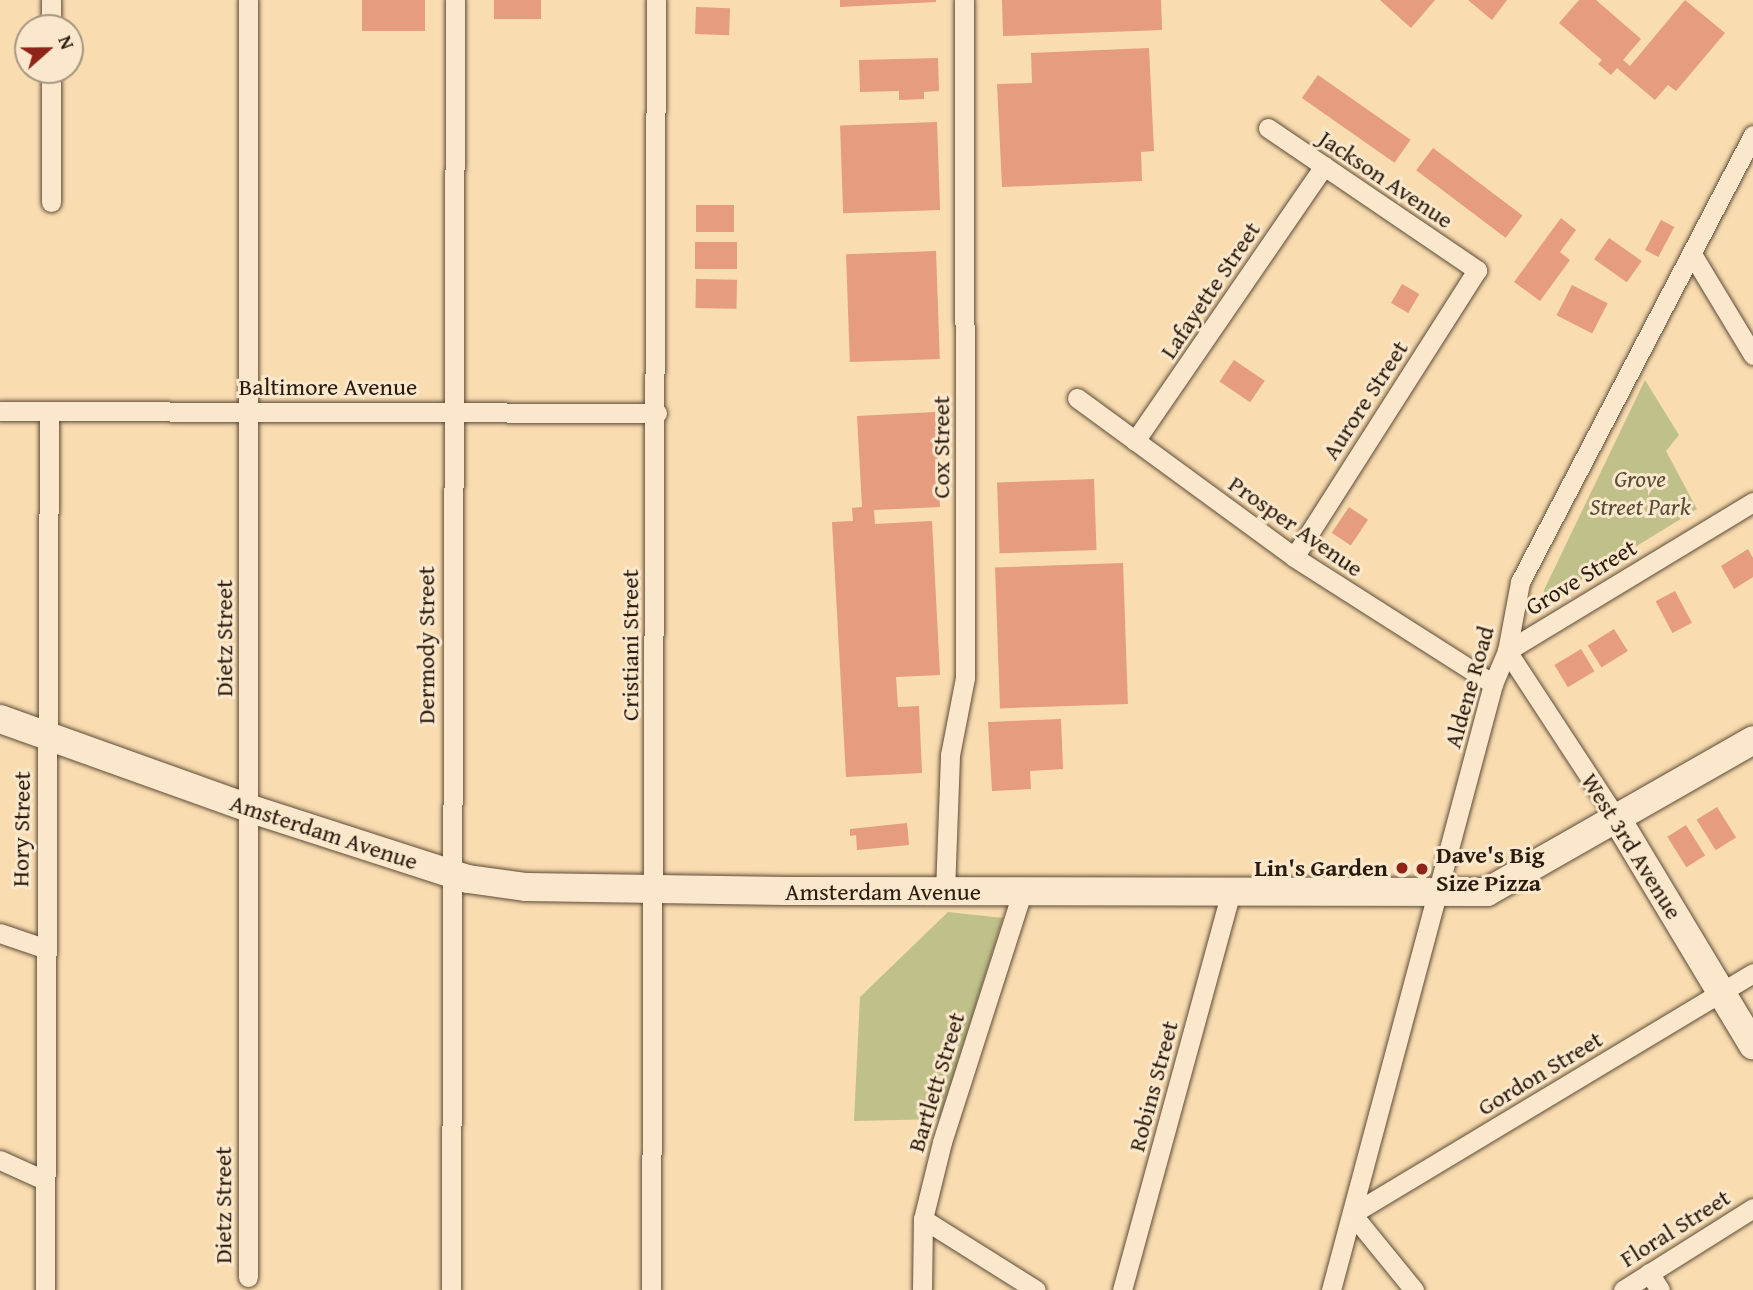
<!DOCTYPE html>
<style>
body{margin:0}
#map{position:relative;width:1753px;height:1290px;overflow:hidden;background:#f9dcb0;font-family:"Gentium Book Plus",serif}
div>[style]{position:absolute}
.green>*{inset:0;background:#bfc08a}
.building>*{inset:0;background:#e69c7f;transform-origin:0 0}
.roads{filter:drop-shadow(0 0 2px #5e4b37) drop-shadow(0 0 2px #5e4b37)}
.street>*{height:19px;margin:-9.5px;padding:0 9.5px;transform-origin:9.5px;border-radius:9.5px;background:#fbe8cc}
.secondary>*{height:28px;margin:-14px;padding:0 14px;transform-origin:14px;border-radius:14px;background:#fbe8cc}
.dots>*{width:19px;height:19px;translate:-50% -50%;box-sizing:border-box;border:4px solid #fbe8cc;border-radius:50%}
span{translate:-50% -50%;white-space:nowrap;text-align:center;line-height:1.15;-webkit-text-stroke:6px #fbe8cc;paint-order:stroke}
.street-label{font-size:24px;color:#2a1b0f}
.park-label{font-size:24px;color:#574d34;font-style:italic}
.poi-label{font-size:24px;color:#2a1b0f;font-weight:700}
.left{translate:0 -50%;text-align:left}
.right{translate:-100% -50%;text-align:right}
.north{position:absolute;left:14px;top:14px;width:70px;height:70px;box-sizing:border-box;background:#fbe8cc;border:2px solid #a79680;border-radius:50%;rotate:69deg;font-size:19px;font-weight:700;line-height:28px;text-align:center;color:#2a1b0f}
.north::after{content:'';display:block;margin:auto;width:24px;height:32px;background:#8f2418;clip-path:polygon(50% 0,100% 100%,50% 72%,0 100%)}
</style>
<div id="map">
<div class="green">
<i style="clip-path:polygon(1645px 380px,1679px 435px,1666px 451px,1697px 509px,1542px 604px,1544px 590px)"></i>
<i style="clip-path:polygon(948px 912px,1003px 918px,940px 1119px,854px 1121px,860px 997px)"></i>
</div>
<div class="building">
<i style="left:362px;top:0;width:63px;height:31px"></i>
<i style="left:494px;top:0;width:47px;height:19px"></i>
<i style="clip-path:polygon(840px 0,936px 0,936px 2px,840px 7px)"></i>
<i style="clip-path:polygon(1002px 0,1161px 0,1162px 30px,1003px 36px)"></i>
<i style="clip-path:polygon(1380px 0,1435px 0,1411px 28px)"></i>
<i style="clip-path:polygon(1468px 0,1507px 0,1492px 20px)"></i>
<i style="clip-path:polygon(1579px 0,1596px 0,1641px 39px,1623px 60px,1630px 66px,1685px 0,1725px 33px,1676px 91px,1668px 85px,1655px 100px,1617px 68px,1611px 75px,1598px 64px,1602px 60px,1559px 23px)"></i>
<i style="left:696px;top:7px;width:34px;height:27px;rotate:2deg"></i>
<i style="clip-path:polygon(1149px 48px,1154px 151px,1141px 152px,1142px 181px,1002px 187px,997px 84px,1032px 83px,1031px 53px)"></i>
<i style="clip-path:polygon(938px 58px,939px 91px,924px 92px,924px 99px,899px 100px,899px 91px,860px 92px,859px 60px)"></i>
<i style="left:1318px;top:75px;width:113px;height:28px;rotate:35deg"></i>
<i style="left:937px;top:122px;width:88px;height:97px;rotate:88deg"></i>
<i style="left:1433px;top:148px;width:112px;height:28px;rotate:37deg"></i>
<i style="left:696px;top:205px;width:38px;height:27px"></i>
<i style="clip-path:polygon(1561px 218px,1576px 230px,1560px 252px,1570px 260px,1540px 301px,1514px 282px)"></i>
<i style="left:1661px;top:220px;width:15px;height:34px;rotate:28deg"></i>
<i style="left:1609px;top:238px;width:40px;height:26px;rotate:35deg"></i>
<i style="left:695px;top:242px;width:42px;height:27px"></i>
<i style="left:936px;top:251px;width:108px;height:90px;rotate:88deg"></i>
<i style="left:696px;top:279px;width:41px;height:29px;rotate:1deg"></i>
<i style="left:1402px;top:284px;width:20px;height:22px;rotate:30deg"></i>
<i style="left:1572px;top:285px;width:40px;height:34px;rotate:27deg"></i>
<i style="left:1234px;top:360px;width:37px;height:26px;rotate:34deg"></i>
<i style="clip-path:polygon(935px 412px,940px 507px,874px 510px,875px 524px,932px 521px,940px 675px,896px 677px,898px 707px,919px 706px,922px 773px,846px 777px,832px 522px,853px 521px,852px 508px,862px 507px,857px 416px)"></i>
<i style="left:1094px;top:479px;width:71px;height:97px;rotate:88deg"></i>
<i style="left:1349px;top:507px;width:23px;height:31px;rotate:34deg"></i>
<i style="clip-path:polygon(1748px 549px,1753px 558px,1753px 577px,1734px 589px,1721px 566px)"></i>
<i style="left:1123px;top:563px;width:141px;height:128px;rotate:88deg"></i>
<i style="left:1675px;top:591px;width:36px;height:22px;rotate:62deg"></i>
<i style="left:1614px;top:629px;width:26px;height:31px;rotate:58deg"></i>
<i style="left:1581px;top:649px;width:26px;height:31px;rotate:59deg"></i>
<i style="clip-path:polygon(1061px 719px,1063px 769px,1030px 771px,1031px 789px,992px 791px,988px 722px)"></i>
<i style="left:1717px;top:807px;width:36px;height:24px;rotate:58deg"></i>
<i style="clip-path:polygon(907px 823px,909px 845px,857px 850px,856px 835px,850px 836px,850px 829px)"></i>
<i style="left:1686px;top:825px;width:36px;height:22px;rotate:58deg"></i>
</div>
<div class="roads">
<div class="street">
<i style="left:51px;top:28px;width:28px;rotate:-90deg"></i>
<i style="left:1268px;top:128px;width:253px;rotate:34.2deg"></i>
<i style="left:1477px;top:270px;width:340px;rotate:122.5deg"></i>
<i style="left:51px;top:202px;width:132px;rotate:-90deg"></i>
<i style="left:1692px;top:254px;width:118px;rotate:58.9deg"></i>
<i style="left:1077px;top:398px;width:269px;rotate:36.2deg"></i>
<i style="left:1294px;top:557px;width:236px;rotate:32.5deg"></i>
<i style="left:0;top:411px;width:657px;rotate:0.17deg"></i>
<i style="left:1135px;top:441px;width:334px;rotate:-55.5deg"></i>
<i style="left:1617px;top:819px;width:201px;rotate:-123.2deg"></i>
<i style="left:1507px;top:651px;width:288px;rotate:-31.2deg"></i>
<i style="left:945px;top:892px;width:137px;rotate:-87.9deg"></i>
<i style="left:950px;top:755px;width:78px;rotate:-79deg"></i>
<i style="left:965px;top:678px;width:678px;rotate:-90.08deg"></i>
<i style="left:0;top:933px;width:46px;rotate:18.8deg"></i>
<i style="left:0;top:1160px;width:46px;rotate:24.3deg"></i>
<i style="left:923px;top:1219px;width:133px;rotate:32.1deg"></i>
<i style="left:1649px;top:1273px;width:20px;rotate:57deg"></i>
<i style="left:248px;top:1277px;width:1277px;rotate:-90deg"></i>
<i style="left:45px;top:1290px;width:878px;rotate:-89.74deg"></i>
<i style="left:451px;top:1290px;width:1290px;rotate:-89.82deg"></i>
<i style="left:651px;top:1290px;width:1290px;rotate:-89.78deg"></i>
<i style="left:922px;top:1290px;width:71px;rotate:-89.2deg"></i>
<i style="left:923px;top:1219px;width:79px;rotate:-76.1deg"></i>
<i style="left:942px;top:1142px;width:262px;rotate:-72.2deg"></i>
<i style="left:1122px;top:1290px;width:410px;rotate:-74.7deg"></i>
<i style="left:1331px;top:1290px;width:627px;rotate:-75.03deg"></i>
<i style="left:1493px;top:684px;width:36px;rotate:-67deg"></i>
<i style="left:1507px;top:651px;width:70px;rotate:-79.3deg"></i>
<i style="left:1520px;top:582px;width:504px;rotate:-62.47deg"></i>
<i style="left:1414px;top:1290px;width:98px;rotate:-129.2deg"></i>
<i style="left:1352px;top:1214px;width:468px;rotate:-31deg"></i>
<i style="left:1623px;top:1290px;width:154px;rotate:-32.2deg"></i>
</div>
<div class="secondary">
<i style="left:0;top:719px;width:263px;rotate:19.7deg"></i>
<i style="left:248px;top:808px;width:231px;rotate:17.9deg"></i>
<i style="left:468px;top:879px;width:59px;rotate:7.9deg"></i>
<i style="left:526px;top:887px;width:260px;rotate:0.9deg"></i>
<i style="left:786px;top:891px;width:701px;rotate:0.08deg"></i>
<i style="left:1487px;top:892px;width:306px;rotate:-29.7deg"></i>
<i style="left:1617px;top:819px;width:264px;rotate:59deg"></i>
</div>
</div>
<div class="dots">
<i style="left:1402px;top:868px;background:#8f2418"></i>
<i style="left:1422px;top:869px;background:#8f2418"></i>
</div>
<div class="street-label">
<span style="left:1386px;top:179px;rotate:34deg">Jackson Avenue</span>
<span style="left:1210px;top:290px;rotate:-56deg">Lafayette Street</span>
<span style="left:328px;top:387px">Baltimore Avenue</span>
<span style="left:1365px;top:400px;rotate:-57deg">Aurore Street</span>
<span style="left:941px;top:447px;rotate:-90deg">Cox Street</span>
<span style="left:1296px;top:526px;rotate:35deg">Prosper Avenue</span>
<span style="left:1581px;top:577px;rotate:-31deg">Grove Street</span>
<span style="left:224px;top:638px;rotate:-90deg">Dietz Street</span>
<span style="left:426px;top:645px;rotate:-90deg">Dermody Street</span>
<span style="left:630px;top:645px;rotate:-90deg">Cristiani Street</span>
<span style="left:1469px;top:687px;rotate:-74deg">Aldene Road</span>
<span style="left:21px;top:829px;rotate:-89deg">Hory Street</span>
<span style="left:324px;top:832px;rotate:18deg">Amsterdam Avenue</span>
<span style="left:1632px;top:846px;rotate:58deg">West 3rd Avenue</span>
<span style="left:883px;top:892px">Amsterdam Avenue</span>
<span style="left:1540px;top:1073px;rotate:-31deg">Gordon Street</span>
<span style="left:936px;top:1082px;rotate:-73deg">Bartlett Street</span>
<span style="left:1153px;top:1086px;rotate:-75deg">Robins Street</span>
<span style="left:223px;top:1205px;rotate:-90deg">Dietz Street</span>
<span style="left:1675px;top:1228px;rotate:-32deg">Floral Street</span>
</div>
<div class="park-label">
<span style="left:1640px;top:493px">Grove<br>Street Park</span>
</div>
<div class="poi-label">
<span class="left" style="left:1436px;top:869px">Dave's Big<br>Size Pizza</span>
<span class="right" style="left:1388px;top:868px">Lin's Garden</span>
</div>
<div class="north">N</div>
</div>
